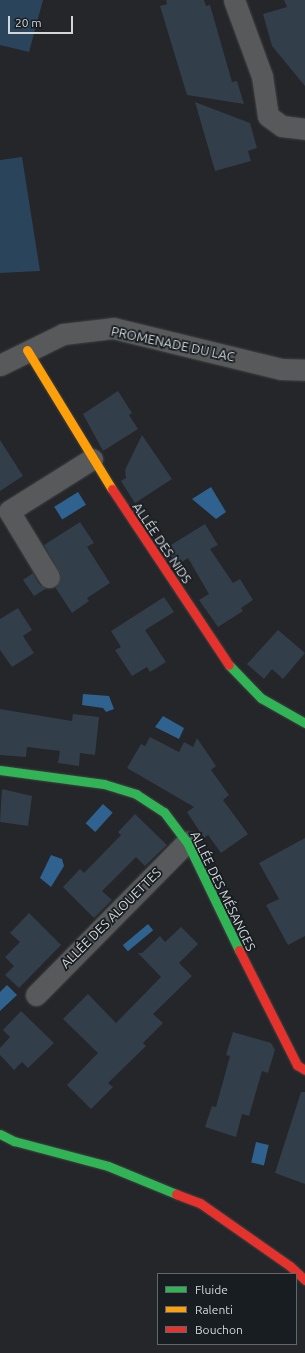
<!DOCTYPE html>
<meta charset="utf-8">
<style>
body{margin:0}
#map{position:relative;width:305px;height:1353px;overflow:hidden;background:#242629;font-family:Ubuntu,sans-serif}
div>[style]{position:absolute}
.green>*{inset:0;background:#2a445c}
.water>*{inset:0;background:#2f628e;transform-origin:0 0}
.building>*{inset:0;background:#323e49}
.roads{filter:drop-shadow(0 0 1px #414244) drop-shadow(0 0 1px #414244)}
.street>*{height:21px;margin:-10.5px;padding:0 10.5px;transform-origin:10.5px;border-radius:10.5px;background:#57595a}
.fast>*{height:9px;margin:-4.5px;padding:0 4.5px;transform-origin:4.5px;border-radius:4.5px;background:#30b455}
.slow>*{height:9px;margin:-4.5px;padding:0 4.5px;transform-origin:4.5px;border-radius:4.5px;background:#ff9f0a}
.jam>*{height:9px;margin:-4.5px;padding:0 4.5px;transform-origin:4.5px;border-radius:4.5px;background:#e5322d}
span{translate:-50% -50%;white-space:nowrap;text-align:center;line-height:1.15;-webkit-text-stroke:3.5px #181d22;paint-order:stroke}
.street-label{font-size:13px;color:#d2d6d9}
.legend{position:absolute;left:157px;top:1273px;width:140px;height:72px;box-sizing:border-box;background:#181d22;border:1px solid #62676b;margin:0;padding:5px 7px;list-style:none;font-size:12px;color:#d2d6d9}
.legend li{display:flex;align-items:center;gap:8px;height:20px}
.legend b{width:20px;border:1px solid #62676b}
.scale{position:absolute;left:8px;top:16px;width:65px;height:18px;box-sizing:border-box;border:2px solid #d2d6d9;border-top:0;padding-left:5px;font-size:12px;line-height:14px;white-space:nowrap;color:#d2d6d9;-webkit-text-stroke:3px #181d22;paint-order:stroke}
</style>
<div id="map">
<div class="green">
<i style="clip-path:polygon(0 0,43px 0,29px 52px,0 45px)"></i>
<i style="clip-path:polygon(22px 157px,40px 271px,0 273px,0 160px)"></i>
</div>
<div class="water">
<i style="clip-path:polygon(211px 487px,226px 512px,216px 519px,192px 499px)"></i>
<i style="left:78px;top:492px;width:15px;height:28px;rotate:58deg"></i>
<i style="clip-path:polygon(83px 694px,109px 696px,114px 709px,106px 712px,103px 708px,82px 705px)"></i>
<i style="clip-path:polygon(163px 716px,184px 728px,179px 739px,155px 727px)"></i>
<i style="left:103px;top:804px;width:13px;height:26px;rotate:42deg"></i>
<i style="clip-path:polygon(51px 855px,62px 859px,64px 866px,51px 887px,40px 878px)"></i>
<i style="left:148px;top:924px;width:8px;height:33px;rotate:50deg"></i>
<i style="clip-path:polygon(7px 985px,17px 995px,0 1011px,0 992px)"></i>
<i style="left:256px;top:1142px;width:13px;height:21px;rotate:13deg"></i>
</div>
<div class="building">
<i style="clip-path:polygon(166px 0,204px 0,206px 6px,210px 5px,232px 82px,237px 81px,244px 104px,187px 95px,160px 6px,167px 4px)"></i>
<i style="clip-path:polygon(284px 0,305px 0,305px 86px,272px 46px,263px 14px,287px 7px)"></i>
<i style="clip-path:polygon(195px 102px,250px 123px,257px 148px,248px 151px,251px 161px,215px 171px)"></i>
<i style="clip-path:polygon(118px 391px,132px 413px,129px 415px,138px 429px,103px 451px,83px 414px)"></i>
<i style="clip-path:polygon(142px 435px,172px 479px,135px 503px,121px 481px,126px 478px,125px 470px)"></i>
<i style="clip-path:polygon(0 440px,23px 476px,0 491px)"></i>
<i style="clip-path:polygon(80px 522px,94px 543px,87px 547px,110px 583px,87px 598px,89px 601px,72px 613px,55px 587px,61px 576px,44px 545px)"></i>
<i style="clip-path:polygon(205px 524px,218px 545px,210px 549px,233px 583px,240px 579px,253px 600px,241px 608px,243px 611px,218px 627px,199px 600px,209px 594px,188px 558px,177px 565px,166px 548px)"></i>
<i style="clip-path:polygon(33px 573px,39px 584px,47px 588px,34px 596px,23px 580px)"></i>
<i style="clip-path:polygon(164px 597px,174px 612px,145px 630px,166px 662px,150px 672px,147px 667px,132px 676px,115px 650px,121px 647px,111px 631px)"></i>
<i style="clip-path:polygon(18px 608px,32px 630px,23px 636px,34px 653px,12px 667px,0 650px,0 619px)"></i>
<i style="clip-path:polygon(278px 630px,305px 653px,283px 679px,272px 669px,264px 679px,247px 664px)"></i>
<i style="clip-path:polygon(0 709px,72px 721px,73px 714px,99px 717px,95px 755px,80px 753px,79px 766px,58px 763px,60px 751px,27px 747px,26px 757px,0 755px)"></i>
<i style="clip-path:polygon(150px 737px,179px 752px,184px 742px,193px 747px,197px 738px,216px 766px,211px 770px,229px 795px,223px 800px,248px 834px,221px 853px,208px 835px,204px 838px,187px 812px,194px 807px,127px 768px,141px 744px,145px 746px)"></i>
<i style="clip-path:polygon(2px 789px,32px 796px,28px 826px,0 822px)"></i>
<i style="clip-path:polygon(135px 814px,167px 845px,145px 866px,136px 857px,102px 891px,112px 900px,94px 918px,63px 887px,80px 869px,84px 873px,121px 835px,118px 832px)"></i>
<i style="clip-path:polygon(305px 838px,305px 936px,288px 945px,266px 905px,279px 899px,259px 863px)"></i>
<i style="clip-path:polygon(29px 913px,61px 945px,19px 988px,5px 975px,14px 966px,5px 957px,20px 942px,10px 933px)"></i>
<i style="clip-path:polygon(181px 927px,198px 944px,179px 963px,192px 976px,153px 1014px,163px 1023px,143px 1043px,146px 1046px,108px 1083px,113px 1087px,91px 1109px,67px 1085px,98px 1053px,63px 1019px,88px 994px,116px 1023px,161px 977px,138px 953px,142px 953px,160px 936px,165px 942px)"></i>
<i style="clip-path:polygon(21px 1011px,54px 1043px,28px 1068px,22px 1062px,14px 1070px,0 1055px,0 1048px,10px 1037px,3px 1030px)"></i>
<i style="clip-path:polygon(233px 1032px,271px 1043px,275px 1050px,268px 1073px,262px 1071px,249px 1116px,242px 1114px,236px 1137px,205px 1127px,212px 1106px,216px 1107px,230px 1056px,226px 1055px)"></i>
<i style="clip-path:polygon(301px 1092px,305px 1092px,305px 1184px,275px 1173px)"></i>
</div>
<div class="roads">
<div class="street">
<i style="left:234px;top:0;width:81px;rotate:69.8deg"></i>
<i style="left:262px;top:76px;width:40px;rotate:81.5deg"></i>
<i style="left:268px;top:116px;width:17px;rotate:36deg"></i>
<i style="left:282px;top:126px;width:23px;rotate:7deg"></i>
<i style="left:0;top:365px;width:70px;rotate:-26.2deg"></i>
<i style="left:63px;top:334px;width:50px;rotate:-6.8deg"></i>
<i style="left:113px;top:328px;width:173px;rotate:13.7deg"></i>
<i style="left:281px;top:369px;width:24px;rotate:2deg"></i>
<i style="left:49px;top:577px;width:77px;rotate:-121.2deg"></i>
<i style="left:9px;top:511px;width:98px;rotate:-32.1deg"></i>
<i style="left:36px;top:995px;width:215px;rotate:-45.4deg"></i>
</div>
<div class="fast">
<i style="left:229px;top:665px;width:46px;rotate:45.9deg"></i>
<i style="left:261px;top:698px;width:51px;rotate:29.6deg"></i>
<i style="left:0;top:770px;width:105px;rotate:7.7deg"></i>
<i style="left:104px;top:784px;width:34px;rotate:17deg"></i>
<i style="left:136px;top:794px;width:33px;rotate:33deg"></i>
<i style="left:164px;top:812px;width:38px;rotate:53deg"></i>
<i style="left:187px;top:842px;width:120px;rotate:64.3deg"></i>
<i style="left:0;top:1134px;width:16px;rotate:27deg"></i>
<i style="left:14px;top:1141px;width:97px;rotate:14.9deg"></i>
<i style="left:108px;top:1166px;width:74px;rotate:22.4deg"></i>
</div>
<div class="slow">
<i style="left:27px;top:350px;width:163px;rotate:58.6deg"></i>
</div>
<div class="jam">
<i style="left:112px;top:489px;width:211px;rotate:56.4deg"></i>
<i style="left:239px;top:950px;width:129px;rotate:63.2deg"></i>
<i style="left:297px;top:1065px;width:9px;rotate:32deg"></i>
<i style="left:176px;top:1194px;width:26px;rotate:21deg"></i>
<i style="left:200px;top:1203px;width:110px;rotate:35deg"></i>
<i style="left:290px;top:1266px;width:21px;rotate:43deg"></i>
</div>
</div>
<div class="street-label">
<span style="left:173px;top:344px;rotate:12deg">PROMENADE DU LAC</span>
<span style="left:162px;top:543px;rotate:56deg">ALLÉE DES NIDS</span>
<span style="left:223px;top:891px;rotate:64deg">ALLÉE DES MÉSANGES</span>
<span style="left:111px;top:918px;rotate:-45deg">ALLÉE DES ALOUETTES</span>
</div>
<ul class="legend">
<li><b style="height:5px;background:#30b455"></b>Fluide</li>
<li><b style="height:5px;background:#ff9f0a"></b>Ralenti</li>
<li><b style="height:5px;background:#e5322d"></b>Bouchon</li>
</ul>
<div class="scale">20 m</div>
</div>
